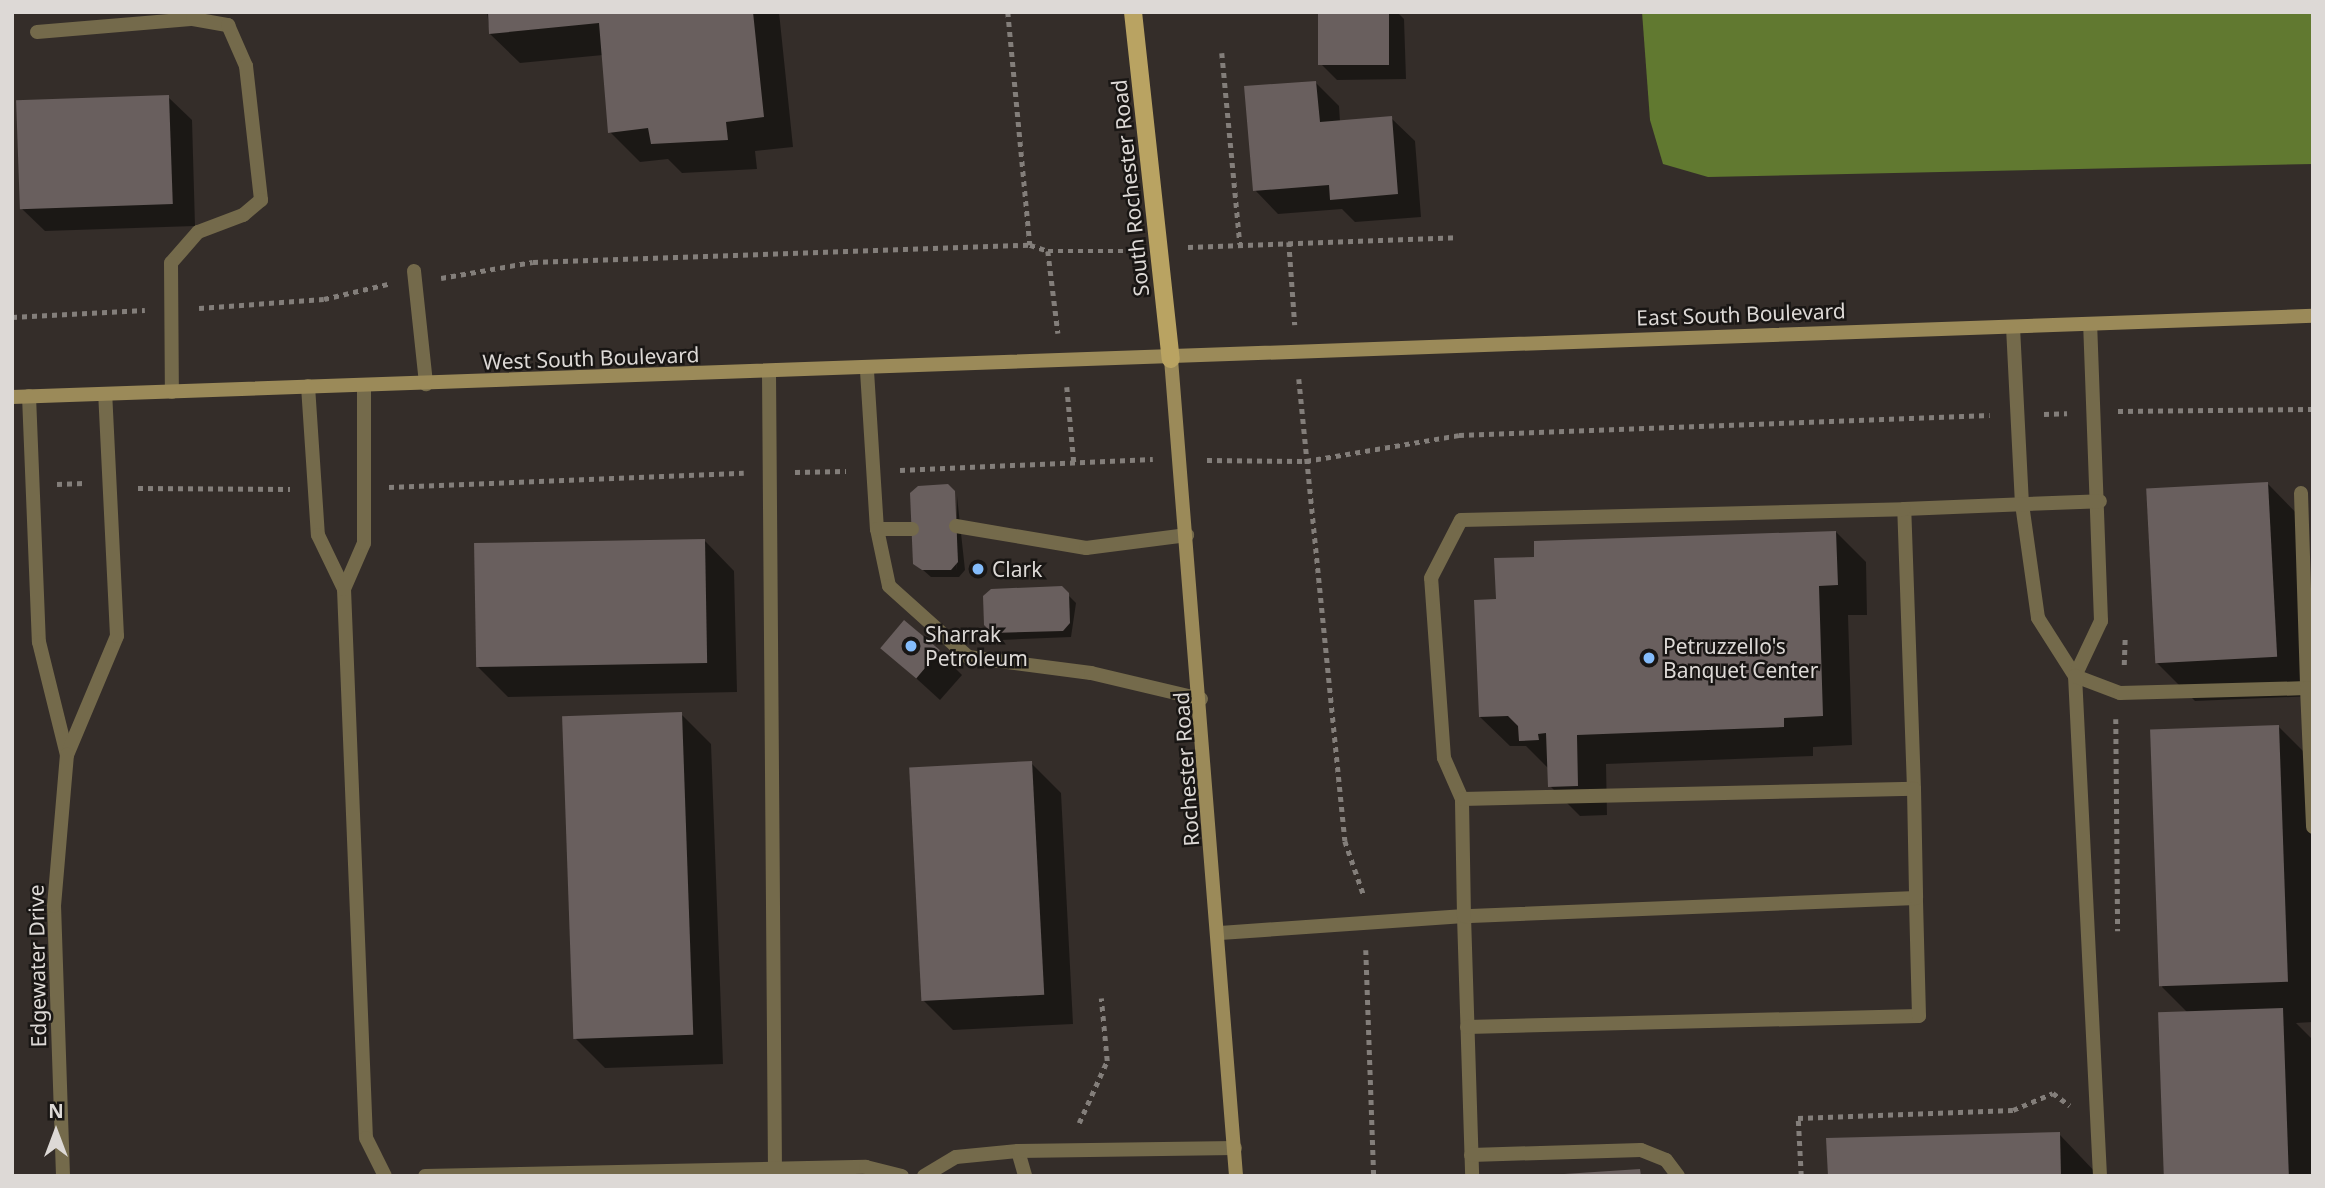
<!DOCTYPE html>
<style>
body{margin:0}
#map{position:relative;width:2325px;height:1188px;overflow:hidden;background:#342d29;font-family:"Noto Sans",sans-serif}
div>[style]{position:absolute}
.water>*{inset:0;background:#617930}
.shadow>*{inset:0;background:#0007}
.building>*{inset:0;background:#695f5e;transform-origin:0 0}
.path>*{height:4.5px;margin-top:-2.25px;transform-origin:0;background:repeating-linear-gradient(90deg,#837e7a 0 5px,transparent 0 10px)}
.lane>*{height:14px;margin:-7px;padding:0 7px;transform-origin:7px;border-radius:7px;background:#746a4b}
.street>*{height:14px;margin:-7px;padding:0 7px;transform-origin:7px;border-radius:7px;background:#746a4b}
.secondary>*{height:14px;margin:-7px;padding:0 7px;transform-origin:7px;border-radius:7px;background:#9b8a59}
.primary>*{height:18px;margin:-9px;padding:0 9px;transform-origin:9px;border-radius:9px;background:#b9a362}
.dots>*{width:19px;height:19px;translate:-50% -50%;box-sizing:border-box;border:4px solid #191614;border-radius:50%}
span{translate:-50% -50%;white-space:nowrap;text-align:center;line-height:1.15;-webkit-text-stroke:5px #191614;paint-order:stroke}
.street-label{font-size:21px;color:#ddd9d6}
.poi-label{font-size:21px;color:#ddd9d6}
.left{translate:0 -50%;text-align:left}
.frame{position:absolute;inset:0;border:14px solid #ddd9d6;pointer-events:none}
.north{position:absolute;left:21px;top:1097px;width:70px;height:70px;-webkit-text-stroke:5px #191614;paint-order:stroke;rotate:0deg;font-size:19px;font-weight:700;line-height:28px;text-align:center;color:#ddd9d6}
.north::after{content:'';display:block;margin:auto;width:24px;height:32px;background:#ddd9d6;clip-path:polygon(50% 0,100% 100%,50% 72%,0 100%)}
</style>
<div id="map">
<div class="water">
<i style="clip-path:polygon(1642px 12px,2313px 12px,2313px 164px,1708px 177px,1663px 164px,1650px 120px)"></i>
</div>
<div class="shadow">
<i style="clip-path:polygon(487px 12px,779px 12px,793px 147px,755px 151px,757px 169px,682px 173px,668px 159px,640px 162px,610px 132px,603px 55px,520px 63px,490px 34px)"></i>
<i style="clip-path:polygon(1320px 12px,1397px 12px,1404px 19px,1406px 79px,1337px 80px,1321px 64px)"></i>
<i style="clip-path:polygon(1316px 83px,1339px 106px,1340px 122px,1391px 118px,1415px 141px,1421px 217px,1355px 222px,1342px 209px,1278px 214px,1255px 190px)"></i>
<i style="clip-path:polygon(168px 97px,192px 120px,195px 226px,45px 231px,21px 208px)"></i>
<i style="clip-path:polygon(2268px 484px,2307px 524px,2313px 696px,2195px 701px,2155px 661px)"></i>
<i style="clip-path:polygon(953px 492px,957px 571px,957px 496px,965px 570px,959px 577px,931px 577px,915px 563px)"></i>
<i style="clip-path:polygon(1836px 532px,1866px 562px,1867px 615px,1848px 615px,1852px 745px,1813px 747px,1813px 756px,1606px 764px,1607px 815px,1580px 816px,1550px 786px,1549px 769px,1526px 746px,1510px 746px,1480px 717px,1497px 601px,1536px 558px)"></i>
<i style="clip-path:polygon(705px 541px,734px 571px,737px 692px,508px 697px,478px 667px)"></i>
<i style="clip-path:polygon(1061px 588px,1076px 603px,1071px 637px,1001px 640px,986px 625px)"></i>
<i style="clip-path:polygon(883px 648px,938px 651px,962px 675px,940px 700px)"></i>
<i style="clip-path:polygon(681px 714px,711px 744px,723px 1064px,605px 1068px,575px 1038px)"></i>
<i style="clip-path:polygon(2278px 726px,2313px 761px,2313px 1022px,2296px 1023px,2313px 1040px,2313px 1176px,2167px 1176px,2189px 1014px,2162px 987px)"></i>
<i style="clip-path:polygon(1031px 763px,1061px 793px,1073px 1024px,953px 1030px,923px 1000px)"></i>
<i style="clip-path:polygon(2059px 1134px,2099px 1176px,1830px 1176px)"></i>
</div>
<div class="building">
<i style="clip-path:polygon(488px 12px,753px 12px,764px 117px,726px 122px,728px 140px,651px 144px,648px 128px,608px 133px,599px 23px,489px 34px)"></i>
<i style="left:1318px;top:12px;width:71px;height:53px"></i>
<i style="clip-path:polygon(1316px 81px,1320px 122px,1392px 116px,1398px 194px,1330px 200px,1329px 185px,1253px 191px,1244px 86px)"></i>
<i style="left:169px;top:95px;width:109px;height:153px;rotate:88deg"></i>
<i style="left:2268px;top:482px;width:175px;height:122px;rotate:87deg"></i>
<i style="clip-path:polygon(948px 484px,955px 491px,958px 562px,951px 570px,922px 570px,913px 564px,910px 493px,918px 486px)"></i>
<i style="clip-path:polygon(1836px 531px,1838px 585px,1819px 586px,1823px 716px,1784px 718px,1784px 727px,1577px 735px,1578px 786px,1548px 787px,1546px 733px,1538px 734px,1539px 740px,1519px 741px,1518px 726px,1508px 716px,1479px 717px,1474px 600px,1496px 599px,1494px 558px,1534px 557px,1534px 541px)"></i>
<i style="left:705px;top:539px;width:124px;height:231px;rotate:89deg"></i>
<i style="clip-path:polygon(1062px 586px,1069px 593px,1070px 623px,1063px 631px,992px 633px,984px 625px,983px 596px,991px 589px)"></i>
<i style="left:904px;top:620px;width:47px;height:37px;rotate:40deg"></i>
<i style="left:682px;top:712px;width:323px;height:120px;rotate:88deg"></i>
<i style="left:2279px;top:725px;width:257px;height:129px;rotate:88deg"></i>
<i style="left:1032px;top:761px;width:234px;height:123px;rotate:87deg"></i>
<i style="left:2283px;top:1008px;width:168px;height:125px;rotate:88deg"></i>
<i style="clip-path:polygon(2060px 1132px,2061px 1176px,1828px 1176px,1826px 1138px)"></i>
<i style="clip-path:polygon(1640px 1169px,1641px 1176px,1564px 1176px,1564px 1174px)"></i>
</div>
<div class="path">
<i style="left:1008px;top:12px;width:234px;rotate:84.6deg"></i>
<i style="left:1030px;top:245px;width:19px;rotate:18deg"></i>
<i style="left:1048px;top:251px;width:82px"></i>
<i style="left:1222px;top:53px;width:192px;rotate:84.6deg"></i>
<i style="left:1289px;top:242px;width:83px;rotate:85.9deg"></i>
<i style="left:1188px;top:247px;width:269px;rotate:-2.1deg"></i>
<i style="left:1048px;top:251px;width:83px;rotate:83deg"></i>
<i style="left:441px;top:278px;width:93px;rotate:-9.9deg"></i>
<i style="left:533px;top:262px;width:497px;rotate:-2deg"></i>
<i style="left:199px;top:308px;width:125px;rotate:-4.1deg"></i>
<i style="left:324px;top:299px;width:66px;rotate:-13.2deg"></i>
<i style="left:12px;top:317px;width:133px;rotate:-3deg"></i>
<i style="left:1299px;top:379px;width:464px;rotate:84.3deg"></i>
<i style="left:1345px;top:841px;width:58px;rotate:70.9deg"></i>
<i style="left:1067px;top:387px;width:76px;rotate:84.7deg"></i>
<i style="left:2118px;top:411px;width:195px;rotate:-0.6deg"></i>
<i style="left:2044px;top:414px;width:23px;rotate:-2deg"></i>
<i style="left:1207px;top:460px;width:99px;rotate:0.6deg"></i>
<i style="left:1306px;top:461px;width:155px;rotate:-9.6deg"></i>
<i style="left:1459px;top:435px;width:531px;rotate:-2.16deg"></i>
<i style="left:900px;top:470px;width:253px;rotate:-2.5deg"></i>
<i style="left:795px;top:472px;width:51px;rotate:-1.1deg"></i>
<i style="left:57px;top:484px;width:27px;rotate:-2deg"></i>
<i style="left:389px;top:487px;width:355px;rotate:-2.3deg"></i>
<i style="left:138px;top:488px;width:152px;rotate:0.4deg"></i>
<i style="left:2124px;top:665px;width:26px;rotate:-88deg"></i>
<i style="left:2116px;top:719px;width:212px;rotate:89.5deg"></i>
<i style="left:1366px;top:950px;width:226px;rotate:88deg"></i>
<i style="left:1079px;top:1123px;width:68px;rotate:-65.7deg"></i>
<i style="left:1107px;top:1061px;width:63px;rotate:-95.4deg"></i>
<i style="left:1801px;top:1176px;width:58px;rotate:-93deg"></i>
<i style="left:1798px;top:1118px;width:215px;rotate:-2.1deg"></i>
<i style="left:2013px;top:1110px;width:43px;rotate:-23deg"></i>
<i style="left:2053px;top:1093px;width:21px;rotate:37deg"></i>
</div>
<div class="lane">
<i style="left:37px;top:32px;width:157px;rotate:-4.8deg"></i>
<i style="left:193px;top:19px;width:36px;rotate:10deg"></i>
<i style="left:228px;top:25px;width:45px;rotate:66.3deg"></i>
<i style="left:246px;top:66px;width:135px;rotate:83.6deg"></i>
<i style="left:261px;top:200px;width:23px;rotate:140deg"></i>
<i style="left:243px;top:215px;width:48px;rotate:159.3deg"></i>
<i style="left:198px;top:232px;width:41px;rotate:131.1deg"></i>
<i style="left:171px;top:263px;width:129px;rotate:89.6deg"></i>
<i style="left:414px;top:271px;width:114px;rotate:83.9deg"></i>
<i style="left:2013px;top:327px;width:177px;rotate:87.1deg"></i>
<i style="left:2022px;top:504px;width:115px;rotate:82deg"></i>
<i style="left:2038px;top:618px;width:69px;rotate:57.5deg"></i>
<i style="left:2075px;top:676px;width:61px;rotate:-64.7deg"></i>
<i style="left:2101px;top:621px;width:297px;rotate:-92.1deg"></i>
<i style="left:867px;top:371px;width:158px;rotate:86.4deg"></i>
<i style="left:877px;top:529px;width:58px;rotate:78.1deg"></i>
<i style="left:889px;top:586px;width:106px;rotate:41.9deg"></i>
<i style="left:968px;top:657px;width:124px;rotate:7.4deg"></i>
<i style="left:1091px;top:673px;width:113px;rotate:13.3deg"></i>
<i style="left:769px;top:373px;width:796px;rotate:89.57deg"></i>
<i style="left:308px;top:386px;width:149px;rotate:86.2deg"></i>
<i style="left:318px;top:535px;width:60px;rotate:64.3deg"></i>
<i style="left:344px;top:589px;width:549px;rotate:87.71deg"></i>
<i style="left:366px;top:1138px;width:42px;rotate:63.4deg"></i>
<i style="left:2301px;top:493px;width:195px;rotate:88.2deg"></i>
<i style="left:956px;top:526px;width:132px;rotate:9.6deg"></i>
<i style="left:1086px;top:548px;width:102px;rotate:-7.3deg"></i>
<i style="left:877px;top:529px;width:35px"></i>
<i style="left:344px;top:589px;width:50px;rotate:-66.5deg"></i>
<i style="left:364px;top:543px;width:158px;rotate:-90deg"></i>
<i style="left:1914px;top:789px;width:280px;rotate:-92deg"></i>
<i style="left:1904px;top:509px;width:196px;rotate:-2.3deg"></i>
<i style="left:1462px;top:799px;width:45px;rotate:-113.7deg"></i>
<i style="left:1444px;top:758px;width:180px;rotate:-94.1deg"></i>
<i style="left:1431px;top:578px;width:65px;rotate:-62.7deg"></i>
<i style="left:1461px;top:520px;width:443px;rotate:-1.4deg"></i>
<i style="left:1220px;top:933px;width:245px;rotate:-4deg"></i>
<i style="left:1464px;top:916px;width:260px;rotate:88.2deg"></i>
<i style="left:1467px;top:1027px;width:452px;rotate:-1.4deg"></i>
<i style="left:1919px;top:1016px;width:118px;rotate:-91.5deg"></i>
<i style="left:1916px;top:898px;width:452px;rotate:177.7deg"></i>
<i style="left:1464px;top:916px;width:117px;rotate:-91deg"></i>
<i style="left:1462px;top:799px;width:452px;rotate:-1.3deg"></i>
<i style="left:1914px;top:789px;width:109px;rotate:88.9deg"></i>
<i style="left:1018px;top:1151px;width:26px;rotate:74deg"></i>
<i style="left:1471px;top:1155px;width:170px;rotate:-1.7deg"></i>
<i style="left:1641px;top:1150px;width:27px;rotate:22deg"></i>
<i style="left:1666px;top:1160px;width:20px;rotate:53deg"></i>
<i style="left:425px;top:1176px;width:441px;rotate:-1.2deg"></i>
<i style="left:866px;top:1167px;width:37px;rotate:14deg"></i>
<i style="left:924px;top:1176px;width:37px;rotate:-31deg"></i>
<i style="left:956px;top:1157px;width:62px;rotate:-5.5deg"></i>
<i style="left:1018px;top:1151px;width:217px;rotate:-0.8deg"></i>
<i style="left:2100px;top:1176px;width:501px;rotate:-92.86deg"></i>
<i style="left:2075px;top:676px;width:48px;rotate:20.7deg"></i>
<i style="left:2120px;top:693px;width:187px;rotate:-1.5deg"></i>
<i style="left:2307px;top:688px;width:139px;rotate:87.5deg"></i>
</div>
<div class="street">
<i style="left:29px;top:396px;width:246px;rotate:87.7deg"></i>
<i style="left:39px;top:642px;width:116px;rotate:76.1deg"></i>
<i style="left:67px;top:755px;width:129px;rotate:-67.2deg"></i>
<i style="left:117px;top:636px;width:242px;rotate:-92.8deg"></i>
<i style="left:63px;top:1176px;width:270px;rotate:-91.9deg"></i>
<i style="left:54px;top:906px;width:152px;rotate:-85.1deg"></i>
</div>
<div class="secondary">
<i style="left:1171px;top:359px;width:820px;rotate:85.45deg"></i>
<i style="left:12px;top:397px;width:2302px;rotate:-2.02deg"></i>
</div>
<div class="primary">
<i style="left:1133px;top:12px;width:349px;rotate:83.8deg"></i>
</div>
<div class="dots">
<i style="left:978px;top:569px;background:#84bcfb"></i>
<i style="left:911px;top:646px;background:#84bcfb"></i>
<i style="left:1649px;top:658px;background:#84bcfb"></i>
</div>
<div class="street-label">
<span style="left:1130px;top:188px;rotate:-96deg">South Rochester Road</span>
<span style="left:1741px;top:314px;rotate:-2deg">East South Boulevard</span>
<span style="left:591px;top:358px;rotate:-2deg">West South Boulevard</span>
<span style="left:1186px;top:769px;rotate:-94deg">Rochester Road</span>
<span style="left:37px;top:966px;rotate:-91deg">Edgewater Drive</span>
</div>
<div class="poi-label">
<span class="left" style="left:992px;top:569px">Clark</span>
<span class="left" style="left:925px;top:646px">Sharrak<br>Petroleum</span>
<span class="left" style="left:1663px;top:658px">Petruzzello's<br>Banquet Center</span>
</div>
<div class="frame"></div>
<div class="north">N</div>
</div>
